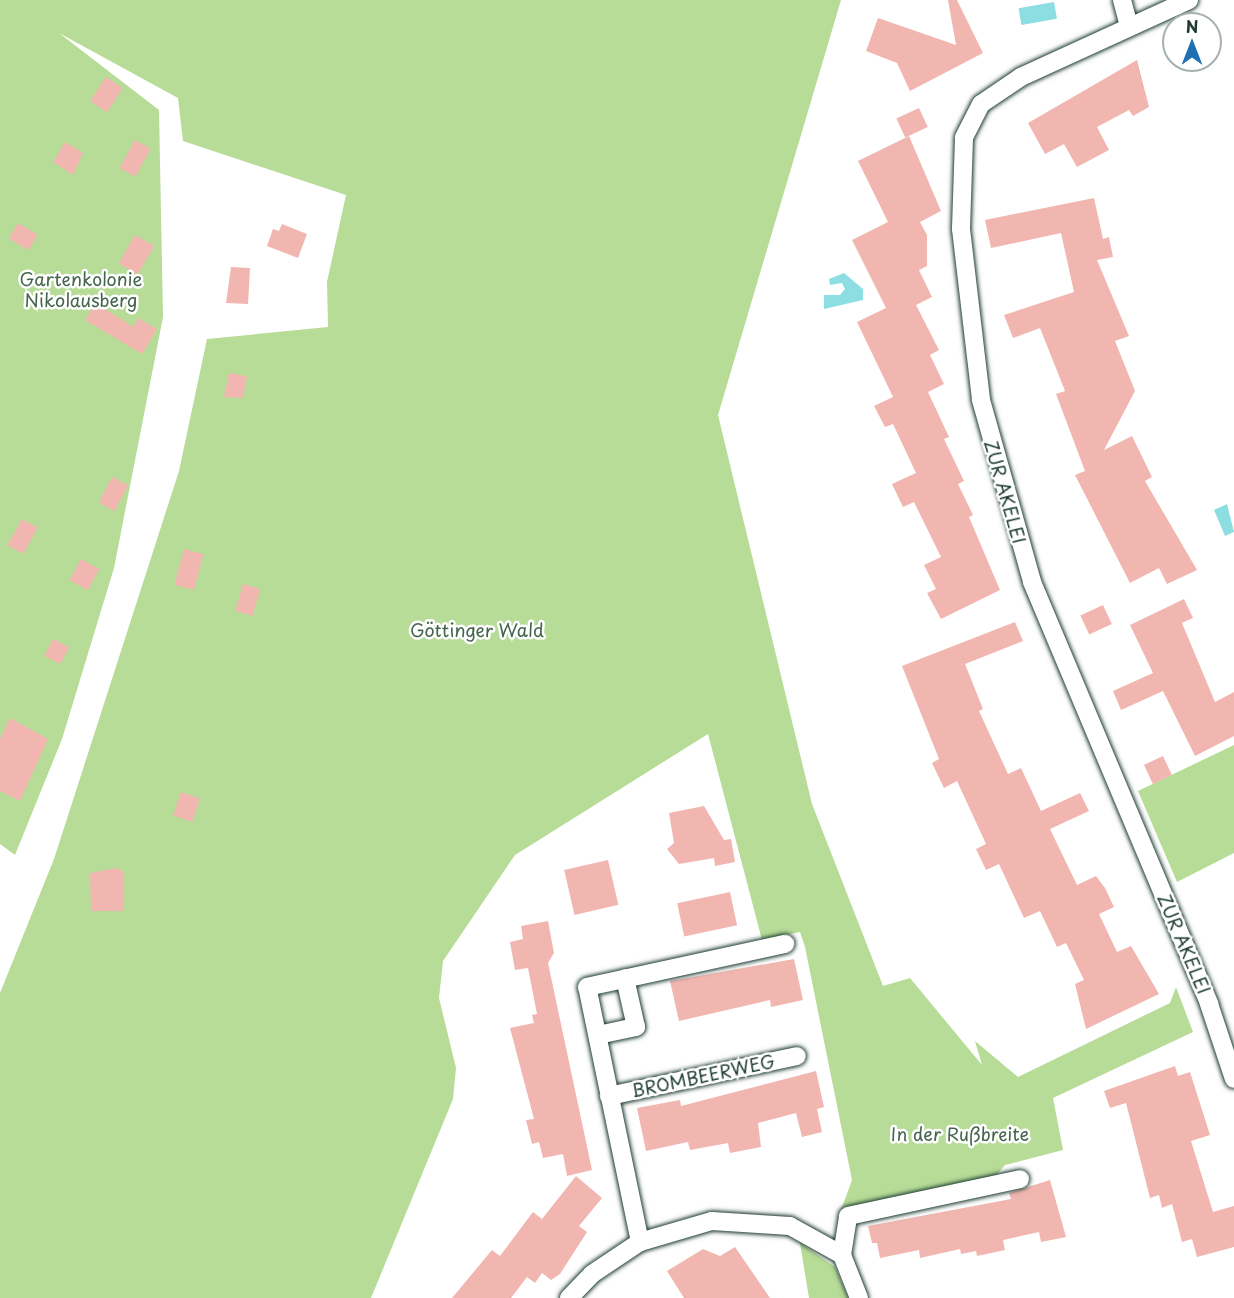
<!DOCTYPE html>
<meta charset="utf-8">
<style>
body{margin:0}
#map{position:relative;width:1234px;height:1298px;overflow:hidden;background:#fff;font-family:"Playpen Sans",sans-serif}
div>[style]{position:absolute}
.green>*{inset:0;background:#b6dc97}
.water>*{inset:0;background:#8ddee3;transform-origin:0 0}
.building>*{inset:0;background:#f2b6b0;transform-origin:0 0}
.roads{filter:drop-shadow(0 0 2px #1f3d34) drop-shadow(0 0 2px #1f3d34)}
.minor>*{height:18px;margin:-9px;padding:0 9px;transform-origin:9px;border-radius:9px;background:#fff}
span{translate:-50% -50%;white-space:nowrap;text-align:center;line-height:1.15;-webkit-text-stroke:5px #fff;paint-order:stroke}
.park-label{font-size:18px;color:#45654d}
.street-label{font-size:18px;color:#1f3d34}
.north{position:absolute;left:1162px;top:12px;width:60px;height:60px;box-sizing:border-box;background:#fff;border:2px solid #a5b1ae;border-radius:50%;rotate:0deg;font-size:16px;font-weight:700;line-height:24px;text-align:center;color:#1f3d34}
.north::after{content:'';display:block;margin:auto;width:21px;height:27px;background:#1f6fb2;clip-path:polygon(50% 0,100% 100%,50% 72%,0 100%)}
</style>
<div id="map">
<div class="green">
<i style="clip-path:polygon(0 0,841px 0,718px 415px,812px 804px,883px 986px,910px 978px,982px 1065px,975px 1041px,1018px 1077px,1170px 1003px,1176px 987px,1193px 1032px,1053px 1098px,1063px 1150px,1005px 1165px,994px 1178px,841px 1210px,852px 1180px,805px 947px,800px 932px,762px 940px,708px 734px,515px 855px,443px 961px,439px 998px,456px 1068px,453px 1099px,371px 1298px,0 1298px,0 993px,54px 859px,179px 471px,207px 339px,328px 327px,327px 282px,346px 195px,183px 141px,178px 98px,59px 33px,159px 110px,163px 317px,114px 568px,62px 739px,15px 855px,0 844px)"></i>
<i style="clip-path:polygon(1234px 745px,1234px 853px,1177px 882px,1138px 791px)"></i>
<i style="clip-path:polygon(800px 1243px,835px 1267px,848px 1298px,809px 1298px)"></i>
</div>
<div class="water">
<i style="left:1054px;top:2px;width:17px;height:36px;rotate:80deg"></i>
<i style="clip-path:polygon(844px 273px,863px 289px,863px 300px,824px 309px,824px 295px,840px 295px,845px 289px,842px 283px,830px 285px,829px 279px)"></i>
<i style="clip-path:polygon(1227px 504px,1234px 532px,1225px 536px,1214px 510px)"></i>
</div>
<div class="building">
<i style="clip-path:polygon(948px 0,957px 0,983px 53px,910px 91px,897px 63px,866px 51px,878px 18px,956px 45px)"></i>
<i style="clip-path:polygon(1137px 60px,1149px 107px,1133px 116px,1129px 110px,1097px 127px,1109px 150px,1077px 167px,1064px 144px,1045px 154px,1028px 123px)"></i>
<i style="left:106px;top:77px;width:20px;height:29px;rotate:33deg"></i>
<i style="left:919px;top:108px;width:21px;height:25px;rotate:65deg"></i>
<i style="clip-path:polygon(909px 136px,941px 211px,920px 222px,927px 235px,927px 266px,919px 270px,932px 297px,916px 305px,939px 350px,930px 355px,944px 384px,928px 392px,949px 437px,944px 439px,964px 481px,958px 484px,973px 515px,969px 517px,1000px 590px,941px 619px,927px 593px,936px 589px,924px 565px,941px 557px,914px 502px,903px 507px,892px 484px,916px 473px,893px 424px,885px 427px,874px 406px,893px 397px,857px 322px,886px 308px,852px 240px,888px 222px,858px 161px)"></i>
<i style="left:135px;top:140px;width:18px;height:32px;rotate:29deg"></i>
<i style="clip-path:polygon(65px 142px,83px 153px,73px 175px,53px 162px)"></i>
<i style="clip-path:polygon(1094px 198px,1103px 239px,1109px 237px,1113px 257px,1097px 260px,1129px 336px,1115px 341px,1135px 391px,1104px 450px,1132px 436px,1152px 477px,1145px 481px,1197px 570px,1167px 584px,1159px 568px,1130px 583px,1075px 475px,1085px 471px,1056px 394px,1065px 391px,1040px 328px,1013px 338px,1004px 315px,1074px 292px,1061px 233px,991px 248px,985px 220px)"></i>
<i style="left:18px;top:223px;width:23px;height:18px;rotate:31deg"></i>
<i style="clip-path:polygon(282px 224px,307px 234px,298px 258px,267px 246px,273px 229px,279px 231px)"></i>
<i style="left:135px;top:235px;width:22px;height:33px;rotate:30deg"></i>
<i style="clip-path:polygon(231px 267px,250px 268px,248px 304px,226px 303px)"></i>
<i style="clip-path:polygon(96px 303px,133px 327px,138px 318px,157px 329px,142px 354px,85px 320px)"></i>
<i style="clip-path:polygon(229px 373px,247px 376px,243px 398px,224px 397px)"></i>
<i style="left:112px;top:477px;width:18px;height:29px;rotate:27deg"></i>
<i style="left:22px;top:519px;width:18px;height:30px;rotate:29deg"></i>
<i style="left:184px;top:549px;width:20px;height:37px;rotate:15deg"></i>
<i style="left:81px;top:559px;width:21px;height:24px;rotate:29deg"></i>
<i style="left:243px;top:584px;width:18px;height:28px;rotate:16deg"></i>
<i style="clip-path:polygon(1184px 599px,1193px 618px,1182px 623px,1215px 702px,1234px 692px,1234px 736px,1195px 756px,1163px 691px,1121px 710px,1113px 691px,1153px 673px,1130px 625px)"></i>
<i style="left:1103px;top:605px;width:21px;height:25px;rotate:65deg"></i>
<i style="clip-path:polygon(1015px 622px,1023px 641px,965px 664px,983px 709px,979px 711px,1008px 774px,1021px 768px,1041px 811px,1080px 793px,1089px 811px,1050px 829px,1077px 885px,1096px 876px,1105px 888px,1114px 907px,1099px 914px,1117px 952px,1131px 946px,1159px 994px,1086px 1029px,1075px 984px,1084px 980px,1066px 943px,1057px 947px,1040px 911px,1024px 918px,999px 864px,986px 870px,976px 849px,986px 844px,957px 781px,944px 788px,932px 763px,939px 759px,902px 666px)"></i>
<i style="left:53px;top:639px;width:18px;height:19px;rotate:27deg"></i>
<i style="clip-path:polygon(10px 718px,48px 739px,20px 801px,0 791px,0 739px)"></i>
<i style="left:1163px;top:756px;width:21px;height:21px;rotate:65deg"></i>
<i style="left:181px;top:792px;width:20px;height:25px;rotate:18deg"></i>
<i style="clip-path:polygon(704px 806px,724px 840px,731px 839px,735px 862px,715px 866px,714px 858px,679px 864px,667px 849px,674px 843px,669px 813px)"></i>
<i style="left:608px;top:860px;width:46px;height:45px;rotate:77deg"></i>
<i style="clip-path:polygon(116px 868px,124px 872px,124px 911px,91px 911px,90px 873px)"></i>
<i style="left:730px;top:892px;width:34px;height:54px;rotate:78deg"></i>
<i style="clip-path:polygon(548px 921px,554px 953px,548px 963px,592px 1170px,567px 1176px,563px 1154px,543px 1158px,539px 1142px,532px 1144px,526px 1120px,534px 1119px,510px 1028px,534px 1023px,532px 1015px,537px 1014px,528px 968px,515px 970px,510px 942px,523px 939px,521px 926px)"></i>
<i style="clip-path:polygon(794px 959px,803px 1000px,771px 1007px,770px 1000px,679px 1021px,670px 981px)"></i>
<i style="clip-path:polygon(1175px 1066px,1178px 1076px,1190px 1072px,1210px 1135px,1191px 1141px,1213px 1212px,1234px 1206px,1234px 1247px,1197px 1257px,1192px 1239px,1182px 1242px,1172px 1204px,1162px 1208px,1159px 1195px,1150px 1198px,1126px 1103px,1110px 1108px,1104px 1091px)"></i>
<i style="clip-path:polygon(816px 1071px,824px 1107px,817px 1109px,822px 1132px,802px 1137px,796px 1113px,758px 1123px,761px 1147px,730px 1153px,728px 1143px,690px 1150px,688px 1142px,646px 1151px,637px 1108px,680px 1100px,681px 1106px)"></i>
<i style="clip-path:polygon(576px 1176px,602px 1198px,579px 1226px,587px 1232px,560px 1274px,551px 1280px,542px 1273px,535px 1283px,527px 1277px,511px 1298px,452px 1298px,492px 1250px,500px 1256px,533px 1212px,542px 1219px)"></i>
<i style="clip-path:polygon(1050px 1180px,1066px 1237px,1041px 1242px,1039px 1232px,1003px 1240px,1005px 1250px,977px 1256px,976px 1251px,961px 1254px,960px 1249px,920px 1258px,919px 1250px,880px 1258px,877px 1243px,872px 1243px,868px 1226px,1011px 1199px,1009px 1193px)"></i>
<i style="clip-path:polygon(735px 1247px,770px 1298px,684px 1298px,667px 1271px,703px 1249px,720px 1256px)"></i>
</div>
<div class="roads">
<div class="minor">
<i style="left:1122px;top:0;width:28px;rotate:75deg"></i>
<i style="left:1189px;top:0;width:185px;rotate:155.4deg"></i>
<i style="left:1021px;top:77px;width:48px;rotate:146deg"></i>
<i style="left:981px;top:104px;width:38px;rotate:117deg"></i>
<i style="left:964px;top:138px;width:91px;rotate:91.9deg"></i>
<i style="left:961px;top:229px;width:172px;rotate:83.3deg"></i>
<i style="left:981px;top:400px;width:189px;rotate:74.3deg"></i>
<i style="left:1032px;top:582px;width:458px;rotate:67.2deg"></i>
<i style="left:1209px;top:1004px;width:79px;rotate:71.6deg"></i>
<i style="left:598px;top:1035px;width:39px;rotate:-12deg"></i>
<i style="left:636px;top:1027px;width:50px;rotate:-102.7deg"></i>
<i style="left:609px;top:1096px;width:192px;rotate:-12deg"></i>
<i style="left:640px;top:1242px;width:260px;rotate:-101.7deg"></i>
<i style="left:587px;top:987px;width:203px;rotate:-12.3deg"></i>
<i style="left:569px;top:1298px;width:33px;rotate:-46deg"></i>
<i style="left:592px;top:1274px;width:58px;rotate:-33.7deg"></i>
<i style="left:640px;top:1242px;width:75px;rotate:-16.3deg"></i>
<i style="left:712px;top:1221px;width:78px;rotate:3.7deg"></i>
<i style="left:790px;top:1226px;width:60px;rotate:29.1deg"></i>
<i style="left:859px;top:1298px;width:46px;rotate:-111.6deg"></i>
<i style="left:842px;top:1255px;width:39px;rotate:-81deg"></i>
<i style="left:848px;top:1216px;width:176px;rotate:-12.1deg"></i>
</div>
</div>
<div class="park-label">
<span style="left:81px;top:290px">Gartenkolonie<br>Nikolausberg</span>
<span style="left:477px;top:630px">Göttinger Wald</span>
<span style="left:960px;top:1134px">In der Rußbreite</span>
</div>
<div class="street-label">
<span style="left:1005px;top:492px;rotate:74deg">ZUR AKELEI</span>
<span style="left:1184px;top:944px;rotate:67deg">ZUR AKELEI</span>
<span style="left:703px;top:1076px;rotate:-12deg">BROMBEERWEG</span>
</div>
<div class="north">N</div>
</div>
